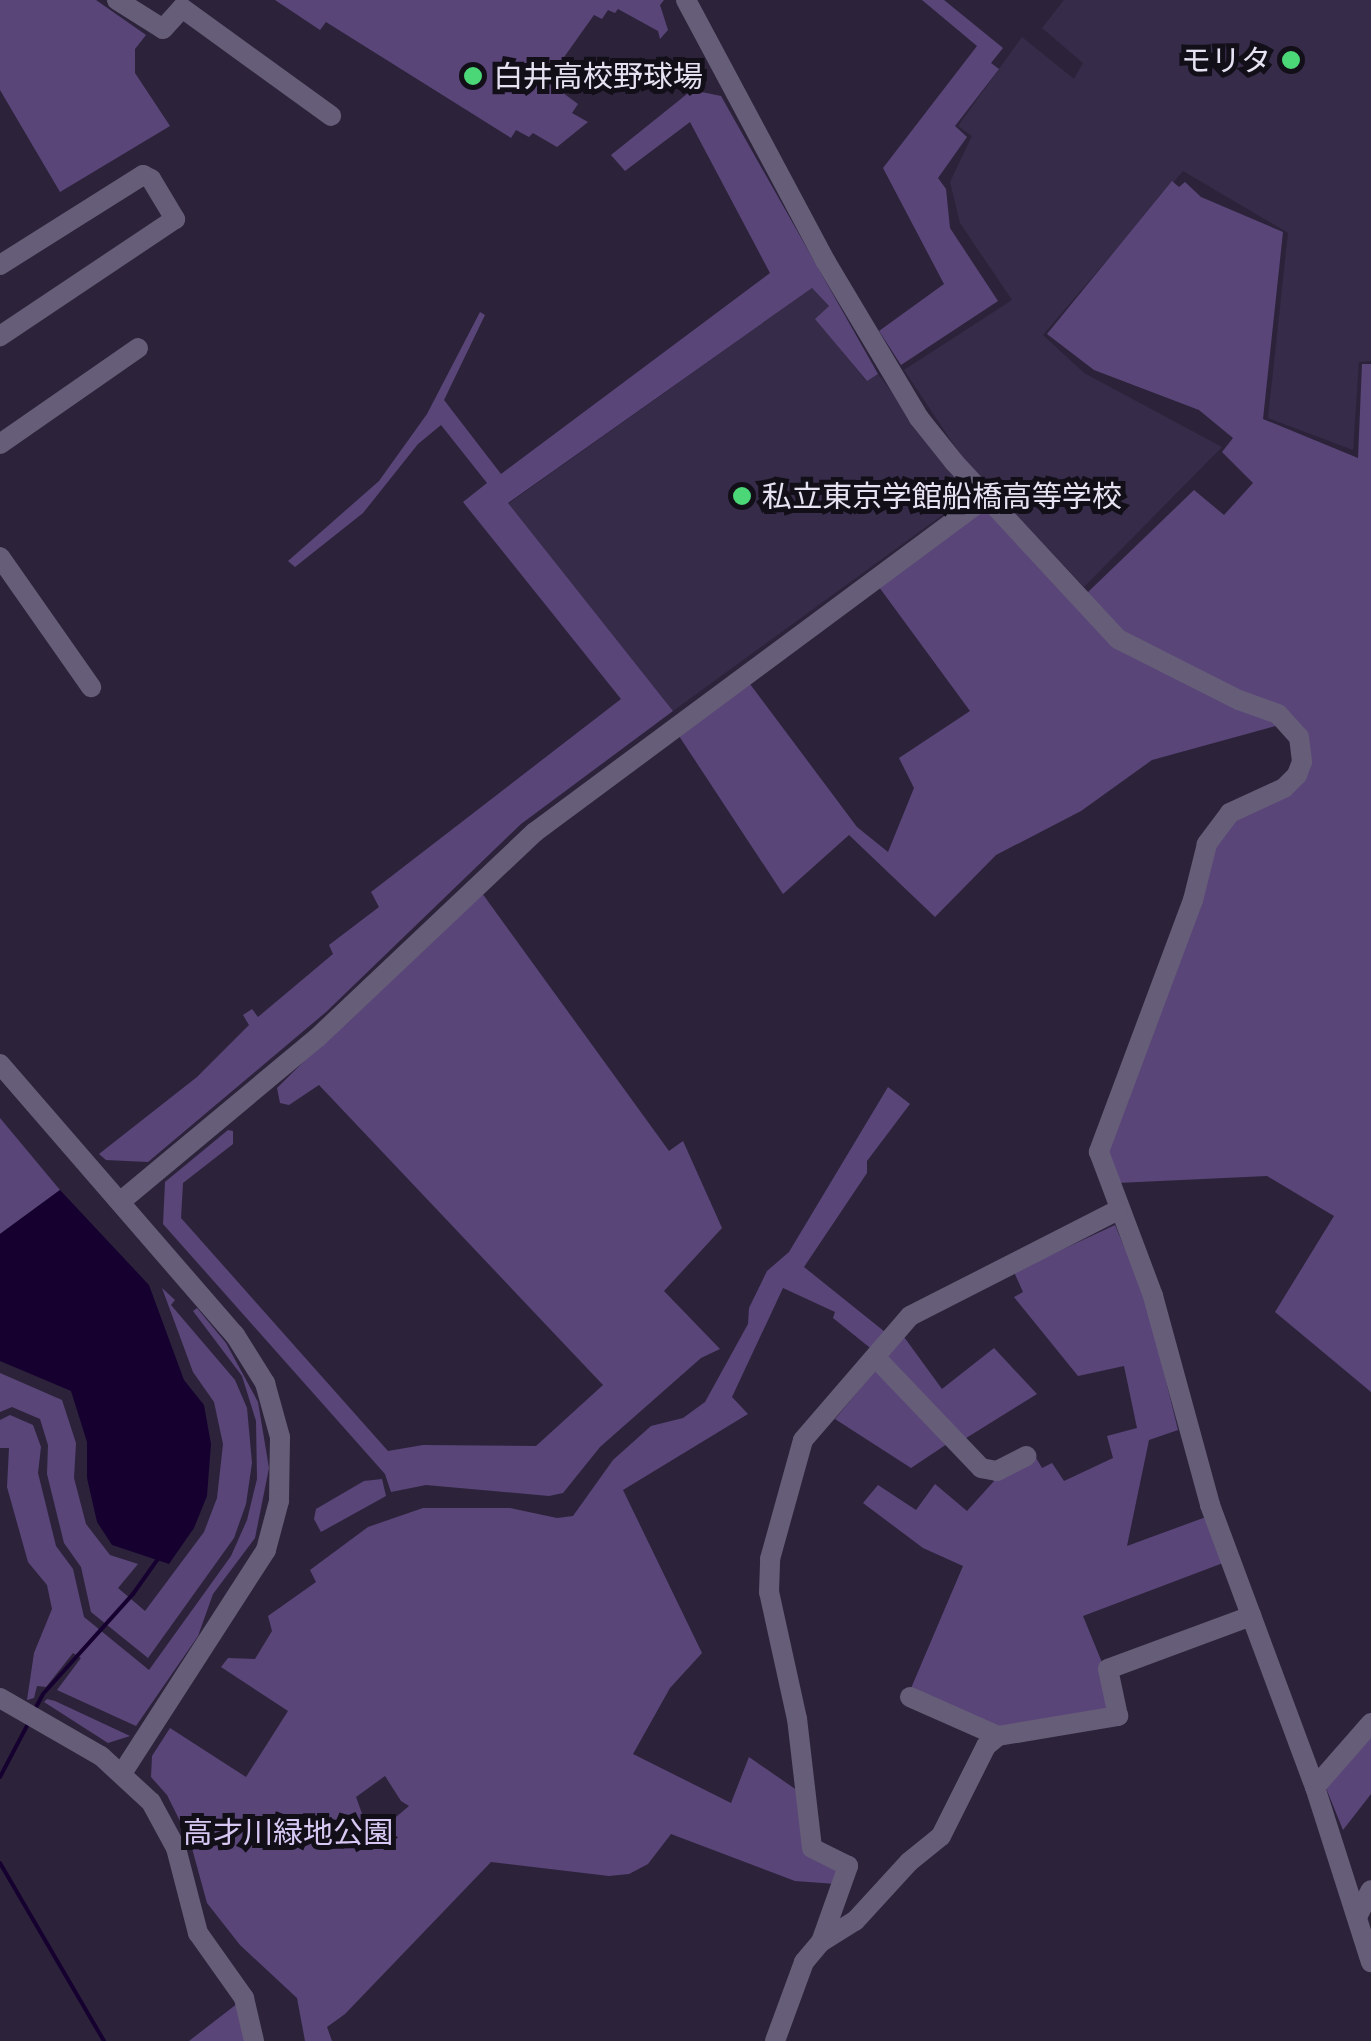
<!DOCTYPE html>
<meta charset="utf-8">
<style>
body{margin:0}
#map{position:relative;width:1371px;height:2041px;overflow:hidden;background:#2c233b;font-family:Manrope,"Noto Sans JP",sans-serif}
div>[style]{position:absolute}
.built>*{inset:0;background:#362b48}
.green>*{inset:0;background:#594578}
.water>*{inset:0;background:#160030}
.stream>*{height:4px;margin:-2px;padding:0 2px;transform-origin:2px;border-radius:2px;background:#160030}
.minor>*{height:20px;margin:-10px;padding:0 10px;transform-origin:10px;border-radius:10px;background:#665d78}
.dots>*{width:28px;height:28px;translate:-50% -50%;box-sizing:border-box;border:5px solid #130f19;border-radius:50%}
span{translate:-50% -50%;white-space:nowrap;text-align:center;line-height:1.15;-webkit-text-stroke:10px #130f19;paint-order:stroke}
.poi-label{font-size:30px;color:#e7e2f2}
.right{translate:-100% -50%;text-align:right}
.left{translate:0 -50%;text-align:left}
.park-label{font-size:30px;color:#d6c8f3}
</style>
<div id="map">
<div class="built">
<i style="clip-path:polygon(1064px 0,1371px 0,1371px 361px,1359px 362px,1353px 450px,1268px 418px,1288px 233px,1183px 171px,1043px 335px,1084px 373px,1222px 447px,1084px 587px,962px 457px,904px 370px,1012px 300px,960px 223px,950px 182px,972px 136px,958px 126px,1022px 37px,1074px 79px,1083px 63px,1042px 28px)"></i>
<i style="clip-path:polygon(812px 288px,829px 306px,816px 319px,866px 381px,878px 374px,967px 491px,963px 500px,673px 711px,508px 504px)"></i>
</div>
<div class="green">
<i style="clip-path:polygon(0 0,96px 0,146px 35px,135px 49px,135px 73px,170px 126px,60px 192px,0 90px)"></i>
<i style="clip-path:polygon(275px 0,664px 0,660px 5px,668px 30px,660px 39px,658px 31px,618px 9px,615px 13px,608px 10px,602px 19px,594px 15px,547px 81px,578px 104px,572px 113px,588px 122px,557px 147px,533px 133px,529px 137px,516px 130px,511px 138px,326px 22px,320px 30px)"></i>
<i style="clip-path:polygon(922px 0,944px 0,1003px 48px,991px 63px,999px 69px,955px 126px,967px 137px,938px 178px,946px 189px,950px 228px,998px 301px,901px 365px,879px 331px,944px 284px,883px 168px,977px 46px)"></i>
<i style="clip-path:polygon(692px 90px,721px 96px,878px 374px,867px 381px,815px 319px,829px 306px,812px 288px,508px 503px,673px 711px,521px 824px,326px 1012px,148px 1162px,106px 1160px,99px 1154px,197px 1077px,249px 1025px,243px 1015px,252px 1009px,258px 1017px,333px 954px,329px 945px,379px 907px,371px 892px,621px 699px,463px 502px,487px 483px,441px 425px,418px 444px,363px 513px,295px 567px,288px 561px,379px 481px,427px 414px,480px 312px,485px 315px,444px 400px,501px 474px,770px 273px,690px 122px,625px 171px,611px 155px)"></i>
<i style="clip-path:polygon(1172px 181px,1179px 187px,1185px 182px,1201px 197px,1283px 232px,1263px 419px,1358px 458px,1362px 364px,1371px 364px,1371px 1392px,1275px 1312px,1334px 1216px,1267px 1176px,1117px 1183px,1107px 1147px,1218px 839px,1231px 820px,1277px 798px,1304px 730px,1279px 706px,1242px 694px,1123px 633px,1086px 594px,1194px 490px,1224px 515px,1253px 483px,1222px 452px,1233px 438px,1199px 410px,1094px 370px,1047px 334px)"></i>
<i style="clip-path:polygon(984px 507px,1112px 641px,1283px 724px,1152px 760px,1081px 811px,996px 855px,935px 917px,849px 835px,783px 894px,679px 736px,750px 684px,857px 827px,888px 852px,914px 788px,899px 758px,970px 711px,879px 587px)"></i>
<i style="clip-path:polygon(479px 889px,669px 1151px,683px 1141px,722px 1228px,664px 1291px,720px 1349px,701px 1358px,600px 1447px,563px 1493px,549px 1496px,426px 1485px,391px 1492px,385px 1474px,163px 1224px,165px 1182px,228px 1130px,233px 1131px,233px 1144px,183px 1183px,181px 1218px,388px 1451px,423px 1445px,536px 1446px,603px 1385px,319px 1085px,289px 1105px,280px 1103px,277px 1088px)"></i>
<i style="clip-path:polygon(evenodd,888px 1087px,910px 1104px,867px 1161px,867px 1173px,804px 1267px,885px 1332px,874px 1351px,833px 1318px,835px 1312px,783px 1288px,732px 1397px,748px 1414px,623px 1490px,702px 1653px,670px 1688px,633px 1754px,731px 1803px,749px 1757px,801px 1793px,807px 1850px,841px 1867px,836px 1884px,795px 1881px,671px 1834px,648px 1864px,629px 1874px,609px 1876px,491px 1862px,345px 2014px,327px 2027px,332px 2041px,305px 2041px,297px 1998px,240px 1945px,207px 1903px,190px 1841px,167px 1795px,151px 1777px,152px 1756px,170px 1728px,246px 1777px,288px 1711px,221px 1667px,228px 1658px,255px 1659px,272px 1631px,268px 1616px,316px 1582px,310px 1570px,368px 1527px,423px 1508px,510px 1508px,557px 1518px,573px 1516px,613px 1460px,651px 1426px,683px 1418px,705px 1402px,748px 1324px,749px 1308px,767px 1271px,789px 1252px,888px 1087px,385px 1776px,401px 1801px,409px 1806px,383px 1828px,373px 1828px,365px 1822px,356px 1797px,385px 1776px)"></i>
<i style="clip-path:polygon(0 1118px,60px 1190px,0 1234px)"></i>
<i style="clip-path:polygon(1115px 1225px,1146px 1299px,1178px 1430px,1149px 1440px,1127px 1546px,1206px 1517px,1223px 1563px,1083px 1616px,1103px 1665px,1112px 1712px,994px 1729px,909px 1693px,963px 1566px,923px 1548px,863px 1503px,878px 1485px,916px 1510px,935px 1484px,967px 1511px,995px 1480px,1035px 1456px,1042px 1468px,1052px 1463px,1064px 1481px,1113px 1458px,1107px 1436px,1137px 1428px,1124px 1366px,1078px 1376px,1014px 1297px,1023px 1292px,1014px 1272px)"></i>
<i style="clip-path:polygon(162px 1288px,175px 1300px,171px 1305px,235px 1380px,247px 1408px,252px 1463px,246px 1504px,234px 1538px,148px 1658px,91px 1612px,81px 1567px,64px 1543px,47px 1474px,48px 1445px,40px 1419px,12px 1407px,0 1412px,0 1373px,62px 1400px,76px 1443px,74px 1478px,86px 1524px,110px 1555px,138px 1564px,118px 1588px,145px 1611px,204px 1532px,217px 1498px,223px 1444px,214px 1402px,193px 1372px)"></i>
<i style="clip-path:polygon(197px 1308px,226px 1343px,258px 1402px,269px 1468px,255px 1538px,213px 1594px,198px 1636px,136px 1726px,57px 1690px,81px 1658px,73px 1653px,46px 1687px,37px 1686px,34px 1698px,27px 1700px,34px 1653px,52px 1609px,47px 1585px,28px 1562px,7px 1487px,9px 1448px,0 1448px,0 1420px,10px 1415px,33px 1425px,41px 1447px,38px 1473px,56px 1546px,73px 1569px,84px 1617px,149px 1670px,231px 1556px,247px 1520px,257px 1479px,256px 1421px,242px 1376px,193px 1311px)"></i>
<i style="clip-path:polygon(904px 1337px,942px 1389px,994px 1348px,1037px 1394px,963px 1440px,885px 1360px)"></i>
<i style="clip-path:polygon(874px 1372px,881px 1372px,947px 1444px,911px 1468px,835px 1419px)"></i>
<i style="clip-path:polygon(382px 1479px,386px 1496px,321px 1532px,314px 1519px,316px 1509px,364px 1481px)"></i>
<i style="clip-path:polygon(47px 1699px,55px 1701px,130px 1736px,108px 1743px,44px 1702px)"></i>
<i style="clip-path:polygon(1371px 1732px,1371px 1794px,1343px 1830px,1326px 1788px)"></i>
<i style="clip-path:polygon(238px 2003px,247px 2041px,189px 2041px)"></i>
</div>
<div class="water">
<i style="clip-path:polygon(60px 1190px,149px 1285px,184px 1380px,204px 1405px,211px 1444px,207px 1496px,194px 1528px,169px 1564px,112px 1545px,97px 1522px,87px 1478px,87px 1442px,71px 1391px,0 1361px,0 1234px)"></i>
</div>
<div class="stream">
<i style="left:34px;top:1711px;width:19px;rotate:-62deg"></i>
<i style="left:43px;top:1694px;width:135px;rotate:-48deg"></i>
<i style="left:133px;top:1594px;width:47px;rotate:-54.6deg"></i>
<i style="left:0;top:1777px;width:60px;rotate:-62.2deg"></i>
<i style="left:0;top:1863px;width:206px;rotate:59.7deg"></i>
</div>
<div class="minor">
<i style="left:117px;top:0;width:54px;rotate:32.2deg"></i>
<i style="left:163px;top:29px;width:28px;rotate:-48deg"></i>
<i style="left:182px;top:8px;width:184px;rotate:35.9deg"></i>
<i style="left:686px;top:0;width:297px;rotate:61.9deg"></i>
<i style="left:826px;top:262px;width:182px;rotate:59.2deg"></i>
<i style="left:919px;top:418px;width:56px;rotate:51.5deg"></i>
<i style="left:954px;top:462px;width:241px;rotate:47.2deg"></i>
<i style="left:1118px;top:639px;width:136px;rotate:26.8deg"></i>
<i style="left:1239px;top:700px;width:41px;rotate:19.7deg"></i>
<i style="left:1278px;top:714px;width:31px;rotate:48deg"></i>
<i style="left:1299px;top:737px;width:25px;rotate:83deg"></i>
<i style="left:1302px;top:762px;width:14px;rotate:111deg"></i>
<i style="left:1297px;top:775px;width:18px;rotate:135deg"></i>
<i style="left:1284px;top:788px;width:60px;rotate:155.2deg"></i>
<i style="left:1230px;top:813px;width:39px;rotate:127deg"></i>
<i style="left:1207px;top:844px;width:58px;rotate:104deg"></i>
<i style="left:1193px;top:900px;width:269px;rotate:110.5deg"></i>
<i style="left:1099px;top:1152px;width:154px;rotate:69.4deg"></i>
<i style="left:1153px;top:1296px;width:217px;rotate:74.7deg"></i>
<i style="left:1210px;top:1505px;width:301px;rotate:69.6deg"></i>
<i style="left:1315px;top:1787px;width:184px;rotate:72.3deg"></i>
<i style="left:0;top:265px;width:169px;rotate:-32.2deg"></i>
<i style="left:143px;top:175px;width:9px;rotate:27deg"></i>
<i style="left:151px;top:179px;width:47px;rotate:59deg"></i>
<i style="left:175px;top:219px;width:211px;rotate:146.2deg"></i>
<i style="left:0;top:444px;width:168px;rotate:-34.8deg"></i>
<i style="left:0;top:557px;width:159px;rotate:55deg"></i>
<i style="left:0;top:1064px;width:359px;rotate:49.1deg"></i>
<i style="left:235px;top:1335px;width:57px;rotate:58deg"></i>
<i style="left:265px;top:1383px;width:56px;rotate:74.5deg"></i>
<i style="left:280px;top:1437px;width:64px;rotate:90.9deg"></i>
<i style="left:279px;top:1501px;width:51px;rotate:104.9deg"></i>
<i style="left:266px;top:1550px;width:264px;rotate:122.8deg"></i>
<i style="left:120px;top:1202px;width:256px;rotate:-39.8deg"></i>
<i style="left:317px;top:1038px;width:300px;rotate:-43.4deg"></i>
<i style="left:535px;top:832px;width:564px;rotate:-36.57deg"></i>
<i style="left:877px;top:1359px;width:151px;rotate:46.3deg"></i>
<i style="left:981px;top:1468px;width:16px;rotate:11deg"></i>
<i style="left:997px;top:1471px;width:33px;rotate:-27deg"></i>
<i style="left:910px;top:1697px;width:96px;rotate:23.9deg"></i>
<i style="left:0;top:1698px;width:116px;rotate:29.9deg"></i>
<i style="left:101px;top:1756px;width:68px;rotate:42.6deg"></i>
<i style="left:151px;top:1802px;width:52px;rotate:61.5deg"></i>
<i style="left:176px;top:1848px;width:88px;rotate:75.5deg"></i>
<i style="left:198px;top:1933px;width:80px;rotate:54.7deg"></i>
<i style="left:244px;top:1998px;width:44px;rotate:76.9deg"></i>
<i style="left:1315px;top:1787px;width:85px;rotate:-48.8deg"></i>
<i style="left:1357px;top:1917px;width:30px;rotate:-63deg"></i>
<i style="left:821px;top:1942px;width:81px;rotate:-70.4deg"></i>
<i style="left:848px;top:1866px;width:40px;rotate:-153.4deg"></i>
<i style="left:812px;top:1848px;width:130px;rotate:-96.6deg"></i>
<i style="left:797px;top:1719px;width:130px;rotate:-102.4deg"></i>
<i style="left:769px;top:1592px;width:33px;rotate:-88deg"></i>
<i style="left:770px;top:1559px;width:123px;rotate:-74.5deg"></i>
<i style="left:803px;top:1440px;width:164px;rotate:-49.2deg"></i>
<i style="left:910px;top:1316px;width:233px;rotate:-27deg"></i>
<i style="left:775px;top:2041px;width:84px;rotate:-69.8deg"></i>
<i style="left:804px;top:1962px;width:26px;rotate:-50deg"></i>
<i style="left:821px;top:1942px;width:40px;rotate:-32deg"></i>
<i style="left:855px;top:1921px;width:80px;rotate:-47.5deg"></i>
<i style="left:909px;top:1862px;width:41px;rotate:-39.1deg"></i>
<i style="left:941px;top:1836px;width:101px;rotate:-63.4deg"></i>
<i style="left:986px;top:1746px;width:16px;rotate:-40deg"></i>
<i style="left:998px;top:1736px;width:122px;rotate:-9.5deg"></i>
<i style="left:1118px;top:1716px;width:48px;rotate:-102deg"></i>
<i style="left:1108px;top:1669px;width:153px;rotate:-20.3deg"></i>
</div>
<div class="dots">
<i style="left:1291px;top:60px;background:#4bd677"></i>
<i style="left:473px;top:76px;background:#4bd677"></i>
<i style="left:742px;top:496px;background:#4bd677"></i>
</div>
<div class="poi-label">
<span class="right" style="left:1271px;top:60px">モリタ</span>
<span class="left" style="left:493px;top:76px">白井高校野球場</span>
<span class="left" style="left:762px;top:496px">私立東京学館船橋高等学校</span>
</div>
<div class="park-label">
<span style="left:288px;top:1832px">高才川緑地公園</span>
</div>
</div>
